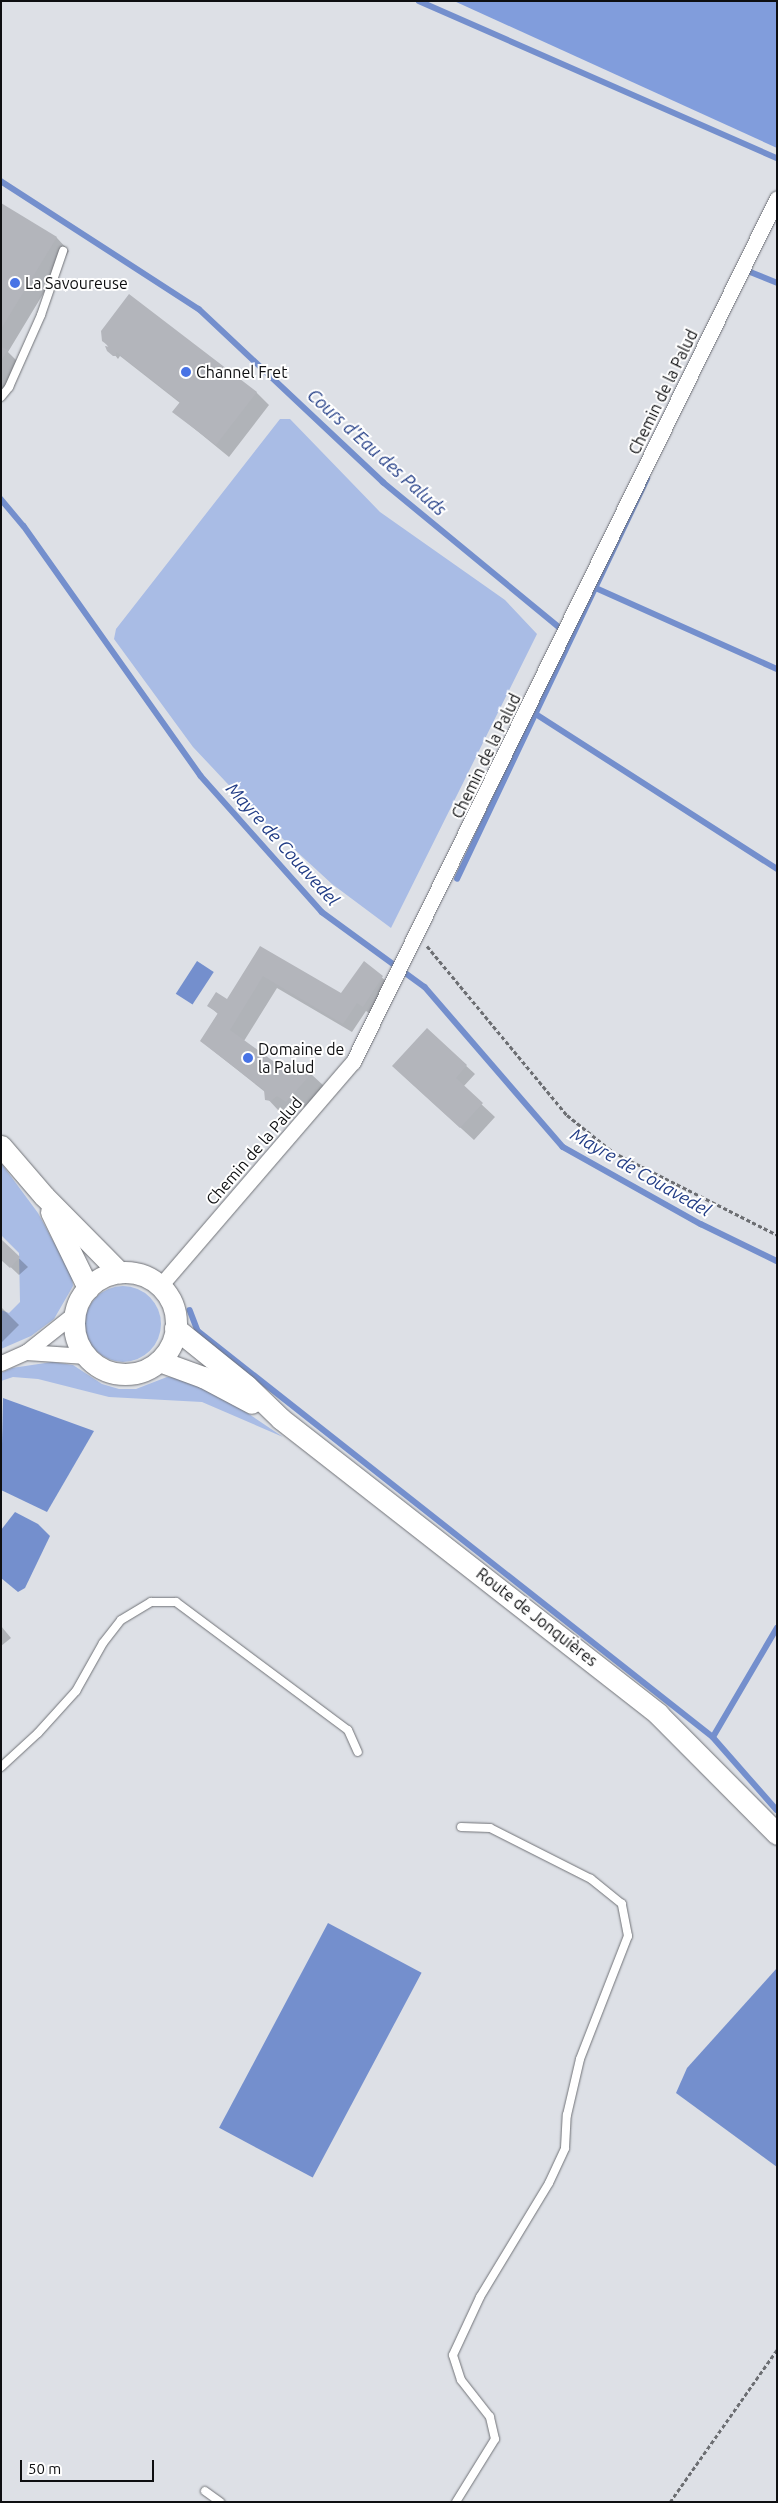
<!DOCTYPE html>
<meta charset="utf-8">
<style>
body{margin:0}
#map{position:relative;width:778px;height:2503px;overflow:hidden;background:#dde0e6;font-family:Ubuntu,sans-serif}
div>[style]{position:absolute}
.green>*{inset:0;background:#a9bce5}
.round{border-radius:50%}
.forest>*{inset:0;background:#819ddc}
.water>*{inset:0;background:#748fcd;transform-origin:0 0}
.shadow>*{inset:0;background:#0003}
.stream>*{height:5.5px;margin:-2.75px;padding:0 2.75px;transform-origin:2.75px;border-radius:2.75px;background:#748fcd}
.building>*{inset:0;background:#b3b5bb}
.path>*{height:3px;margin-top:-1.5px;transform-origin:0;background:repeating-linear-gradient(90deg,#6c6e72 0 4px,transparent 0 6.5px)}
.roads{filter:drop-shadow(0 0 1px #707277) drop-shadow(0 0 1px #707277)}
.lane>*{height:8px;margin:-4px;padding:0 4px;transform-origin:4px;border-radius:4px;background:#fff}
.street>*{height:15px;margin:-7.5px;padding:0 7.5px;transform-origin:7.5px;border-radius:7.5px;background:#fff}
.secondary>*{height:21px;margin:-10.5px;padding:0 10.5px;transform-origin:10.5px;border-radius:10.5px;background:#fff}
.secondary>.ring{margin:-10.5px;padding:0;box-sizing:content-box;background:none;border:21px solid #fff;border-radius:50%}
.dots>*{width:14px;height:14px;translate:-50% -50%;box-sizing:border-box;border:2px solid #fff;border-radius:50%}
span{translate:-50% -50%;white-space:nowrap;text-align:center;line-height:1.15;-webkit-text-stroke:4px #fff;paint-order:stroke}
.poi-label{font-size:16px;color:#0e0f11}
.left{translate:0 -50%;text-align:left}
.street-label{font-size:16px;color:#0e0f11}
.water-label{font-size:18px;color:#213c85;font-style:italic}
.frame{position:absolute;inset:0;border:2px solid #0e0f11;pointer-events:none}
.scale{position:absolute;left:20px;top:2460px;width:134px;height:22px;box-sizing:border-box;border:2px solid #0e0f11;border-top:0;padding-left:6px;font-size:15px;line-height:18px;white-space:nowrap;color:#0e0f11;-webkit-text-stroke:4px #fff;paint-order:stroke}
</style>
<div id="map">
<div class="green">
<i style="clip-path:polygon(280px 419px,290px 419px,380px 512px,505px 600px,537px 634px,391px 928px,332px 884px,258px 816px,193px 747px,114px 639px,116px 629px)"></i>
<i style="clip-path:polygon(1px 1163px,38px 1213px,72px 1276px,73px 1286px,54px 1319px,31px 1336px,1px 1349px,1px 1310px,9px 1313px,20px 1302px,19px 1253px,1px 1235px)"></i>
<i class="round" style="left:85px;top:1286px;width:76px;height:76px"></i>
<i style="clip-path:polygon(52px 1362px,73px 1365px,102px 1384px,119px 1389px,136px 1389px,167px 1377px,182px 1378px,231px 1402px,283px 1437px,202px 1402px,109px 1397px,38px 1379px,13px 1377px,1px 1381px,1px 1373px,12px 1368px)"></i>
</div>
<div class="forest">
<i style="clip-path:polygon(454px 1px,777px 1px,777px 148px)"></i>
</div>
<div class="water">
<i style="left:197px;top:961px;width:20px;height:39px;rotate:33deg"></i>
<i style="clip-path:polygon(3px 1398px,94px 1431px,47px 1512px,1px 1490px)"></i>
<i style="clip-path:polygon(15px 1512px,38px 1524px,50px 1536px,25px 1588px,18px 1592px,1px 1578px,1px 1530px)"></i>
<i style="left:328px;top:1923px;width:106px;height:232px;rotate:28deg"></i>
<i style="clip-path:polygon(777px 1968px,777px 2167px,676px 2093px,687px 2068px)"></i>
</div>
<div class="shadow">
<i style="clip-path:polygon(1px 204px,57px 238px,69px 251px,8px 352px,20px 364px,1px 392px)"></i>
<i style="clip-path:polygon(103px 340px,256px 392px,269px 405px,229px 457px,174px 412px,180px 403px,120px 356px,118px 359px)"></i>
<i style="clip-path:polygon(261px 948px,342px 995px,364px 963px,391px 985px,372px 1015px,366px 1011px,352px 1032px,277px 988px,244px 1041px,287px 1073px,311px 1074px,324px 1086px,307px 1109px,295px 1101px,284px 1113px,278px 1110px,265px 1096px,265px 1092px,201px 1041px,218px 1014px,209px 1006px,227px 1001px)"></i>
<i style="clip-path:polygon(427px 1030px,475px 1074px,463px 1087px,495px 1117px,474px 1140px,407px 1079px)"></i>
<i style="clip-path:polygon(1px 1241px,28px 1267px,19px 1275px,1px 1258px)"></i>
<i style="clip-path:polygon(1px 1307px,19px 1325px,1px 1343px)"></i>
<i style="clip-path:polygon(1px 1626px,11px 1638px,1px 1646px)"></i>
</div>
<div class="stream">
<i style="left:419px;top:1px;width:391px;rotate:23.7deg"></i>
<i style="left:1px;top:181px;width:236px;rotate:32.9deg"></i>
<i style="left:199px;top:309px;width:253px;rotate:43.2deg"></i>
<i style="left:383px;top:482px;width:229px;rotate:39.5deg"></i>
<i style="left:748px;top:271px;width:31px;rotate:22deg"></i>
<i style="left:1px;top:499px;width:35px;rotate:50deg"></i>
<i style="left:24px;top:526px;width:306px;rotate:54.7deg"></i>
<i style="left:201px;top:776px;width:182px;rotate:48.3deg"></i>
<i style="left:322px;top:912px;width:127px;rotate:36.1deg"></i>
<i style="left:425px;top:987px;width:211px;rotate:49.2deg"></i>
<i style="left:563px;top:1147px;width:158px;rotate:29.2deg"></i>
<i style="left:701px;top:1224px;width:85px;rotate:26deg"></i>
<i style="left:596px;top:588px;width:198px;rotate:24.1deg"></i>
<i style="left:536px;top:714px;width:287px;rotate:32.7deg"></i>
<i style="left:457px;top:879px;width:443px;rotate:-64.6deg"></i>
<i style="left:190px;top:1310px;width:22px;rotate:69deg"></i>
<i style="left:198px;top:1331px;width:656px;rotate:38.25deg"></i>
<i style="left:713px;top:1737px;width:97px;rotate:48.8deg"></i>
<i style="left:713px;top:1737px;width:126px;rotate:-59.6deg"></i>
</div>
<div class="building">
<i style="clip-path:polygon(1px 203px,57px 237px,1px 329px)"></i>
<i style="clip-path:polygon(129px 294px,257px 392px,216px 445px,172px 412px,180px 402px,116px 352px,116px 356px,113px 356px,107px 351px,105px 346px,110px 347px,102px 341px,101px 331px)"></i>
<i style="clip-path:polygon(1px 347px,8px 350px,1px 361px)"></i>
<i style="clip-path:polygon(260px 946px,341px 993px,364px 961px,383px 976px,363px 1007px,357px 1003px,343px 1024px,263px 976px,230px 1030px,287px 1071px,298px 1062px,312px 1073px,286px 1102px,277px 1096px,271px 1101px,265px 1100px,264px 1090px,200px 1041px,218px 1013px,207px 1006px,216px 992px,227px 999px)"></i>
<i style="clip-path:polygon(427px 1028px,467px 1065px,456px 1078px,483px 1103px,460px 1128px,392px 1066px)"></i>
<i style="clip-path:polygon(1px 1239px,20px 1257px,10px 1268px,1px 1260px)"></i>
</div>
<div class="path">
<i style="left:427px;top:946px;width:219px;rotate:50.4deg"></i>
<i style="left:567px;top:1115px;width:59px;rotate:38.8deg"></i>
<i style="left:613px;top:1152px;width:184px;rotate:26.8deg"></i>
<i style="left:670px;top:2502px;width:186px;rotate:-54.9deg"></i>
</div>
<div class="roads">
<div class="lane">
<i style="left:1px;top:397px;width:13px;rotate:-51deg"></i>
<i style="left:9px;top:387px;width:79px;rotate:-66deg"></i>
<i style="left:41px;top:315px;width:68px;rotate:-71deg"></i>
<i style="left:1px;top:1767px;width:50px;rotate:-42.6deg"></i>
<i style="left:38px;top:1733px;width:57px;rotate:-47.9deg"></i>
<i style="left:76px;top:1691px;width:55px;rotate:-60.6deg"></i>
<i style="left:103px;top:1643px;width:29px;rotate:-52deg"></i>
<i style="left:121px;top:1620px;width:35px;rotate:-31deg"></i>
<i style="left:151px;top:1602px;width:25px"></i>
<i style="left:176px;top:1602px;width:214px;rotate:36.7deg"></i>
<i style="left:348px;top:1730px;width:24px;rotate:66deg"></i>
<i style="left:205px;top:2491px;width:19px;rotate:36deg"></i>
<i style="left:456px;top:2502px;width:74px;rotate:-58.2deg"></i>
<i style="left:495px;top:2439px;width:23px;rotate:-103deg"></i>
<i style="left:490px;top:2417px;width:47px;rotate:-128.1deg"></i>
<i style="left:461px;top:2380px;width:26px;rotate:-108deg"></i>
<i style="left:453px;top:2355px;width:64px;rotate:-65deg"></i>
<i style="left:480px;top:2297px;width:133px;rotate:-58.8deg"></i>
<i style="left:549px;top:2183px;width:38px;rotate:-65deg"></i>
<i style="left:565px;top:2148px;width:33px;rotate:-87deg"></i>
<i style="left:567px;top:2115px;width:57px;rotate:-76.9deg"></i>
<i style="left:580px;top:2059px;width:132px;rotate:-68.7deg"></i>
<i style="left:628px;top:1936px;width:33px;rotate:-101deg"></i>
<i style="left:622px;top:1904px;width:40px;rotate:-141deg"></i>
<i style="left:591px;top:1879px;width:113px;rotate:-153.2deg"></i>
<i style="left:490px;top:1828px;width:29px;rotate:-178deg"></i>
</div>
<div class="street">
<i style="left:160px;top:1286px;width:296px;rotate:-49.3deg"></i>
<i style="left:353px;top:1062px;width:962px;rotate:-63.86deg"></i>
<i style="left:26px;top:1352px;width:60px;rotate:3.8deg"></i>
<i style="left:1px;top:1363px;width:27px;rotate:-24deg"></i>
<i style="left:26px;top:1352px;width:63px;rotate:-38.5deg"></i>
</div>
<div class="secondary">
<i style="left:1px;top:1146px;width:66px;rotate:49.3deg"></i>
<i style="left:44px;top:1196px;width:107px;rotate:45.4deg"></i>
<i style="left:51px;top:1212px;width:85px;rotate:64deg"></i>
<i class="ring" style="left:74px;top:1272px;width:81px;height:81px"></i>
<i style="left:175px;top:1328px;width:92px;rotate:38.9deg"></i>
<i style="left:247px;top:1386px;width:47px;rotate:44.1deg"></i>
<i style="left:281px;top:1419px;width:479px;rotate:38deg"></i>
<i style="left:658px;top:1714px;width:169px;rotate:45.2deg"></i>
<i style="left:159px;top:1361px;width:47px;rotate:20deg"></i>
<i style="left:203px;top:1377px;width:55px;rotate:28deg"></i>
</div>
</div>
<div class="dots">
<i style="left:15px;top:283px;background:#4873e5"></i>
<i style="left:186px;top:372px;background:#4873e5"></i>
<i style="left:248px;top:1058px;background:#4873e5"></i>
</div>
<div class="poi-label">
<span class="left" style="left:25px;top:283px">La Savoureuse</span>
<span class="left" style="left:196px;top:372px">Channel Fret</span>
<span class="left" style="left:258px;top:1058px">Domaine de<br>la Palud</span>
</div>
<div class="street-label">
<span style="left:663px;top:392px;rotate:-64deg">Chemin de la Palud</span>
<span style="left:486px;top:756px;rotate:-64deg">Chemin de la Palud</span>
<span style="left:254px;top:1151px;rotate:-49deg">Chemin de la Palud</span>
<span style="left:537px;top:1617px;rotate:38deg">Route de Jonquières</span>
</div>
<div class="water-label">
<span style="left:377px;top:452px;rotate:42deg">Cours d'Eau des Paluds</span>
<span style="left:283px;top:844px;rotate:48deg">Mayre de Couavedel</span>
<span style="left:641px;top:1172px;rotate:30deg">Mayre de Couavedel</span>
</div>
<div class="frame"></div>
<div class="scale">50 m</div>
</div>
